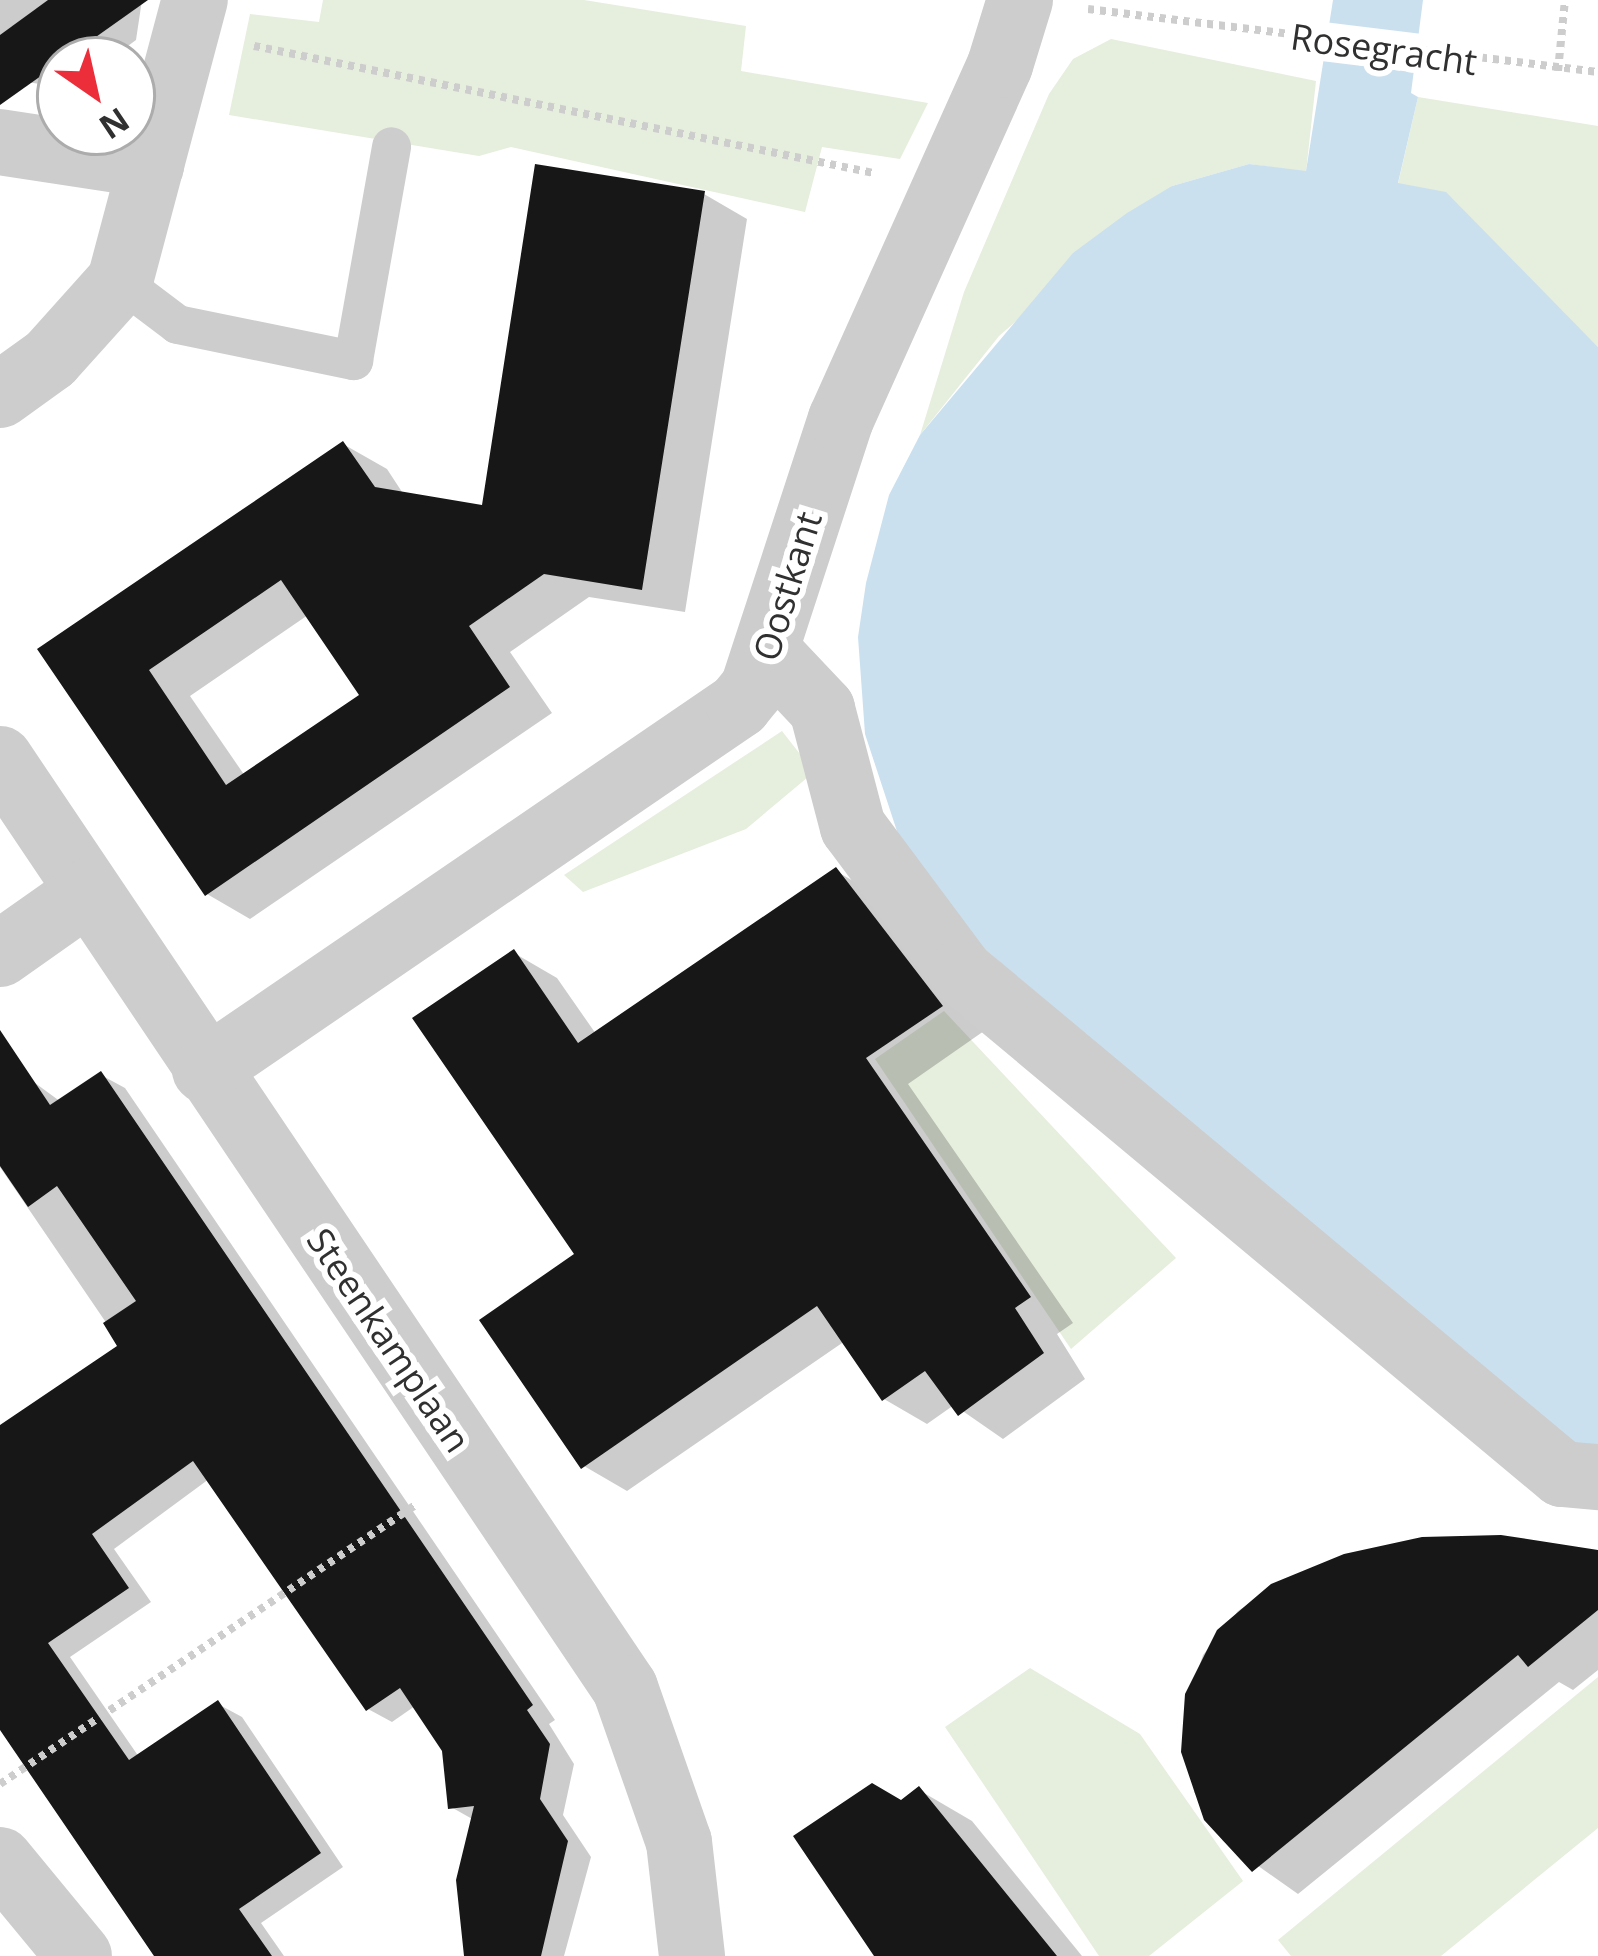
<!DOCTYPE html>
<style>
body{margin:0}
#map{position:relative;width:1598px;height:1956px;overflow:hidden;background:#fff;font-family:"Open Sans",sans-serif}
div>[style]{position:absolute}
.green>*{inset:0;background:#e6eede}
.water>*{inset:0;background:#cae0ee}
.pier>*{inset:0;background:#fff;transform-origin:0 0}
.shadow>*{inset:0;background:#0003}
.building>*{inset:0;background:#171717}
.path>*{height:8px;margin-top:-4px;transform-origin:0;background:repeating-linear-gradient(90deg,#cdcdcd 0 6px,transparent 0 12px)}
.lane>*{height:39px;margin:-19.5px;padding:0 19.5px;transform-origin:19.5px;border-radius:19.5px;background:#cdcdcd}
.street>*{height:66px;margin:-33px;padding:0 33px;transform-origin:33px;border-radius:33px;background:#cdcdcd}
span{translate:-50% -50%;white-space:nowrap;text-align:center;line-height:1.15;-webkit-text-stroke:12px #fff;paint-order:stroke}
.street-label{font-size:36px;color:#303030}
.north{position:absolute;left:36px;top:36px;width:120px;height:120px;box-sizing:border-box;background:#fff;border:3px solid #acacac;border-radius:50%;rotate:146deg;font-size:33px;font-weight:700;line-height:48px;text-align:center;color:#303030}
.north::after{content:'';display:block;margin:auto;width:42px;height:54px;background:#ec2e3b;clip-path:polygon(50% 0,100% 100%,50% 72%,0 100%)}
</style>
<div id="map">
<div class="green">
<i style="clip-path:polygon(323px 0,584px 0,746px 26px,741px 71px,928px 103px,900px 159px,822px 147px,805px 212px,511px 147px,479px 156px,229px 115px,250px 14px,319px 22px)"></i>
<i style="clip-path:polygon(1111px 39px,1316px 81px,1306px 172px,1249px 164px,1172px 186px,999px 336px,920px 435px,964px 292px,1049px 94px,1073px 59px)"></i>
<i style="clip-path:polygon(1418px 97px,1598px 126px,1598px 347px,1516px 266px,1398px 184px)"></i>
<i style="clip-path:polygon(782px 731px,814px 772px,746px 829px,583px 892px,564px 875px)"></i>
<i style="clip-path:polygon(944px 1011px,1176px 1258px,1071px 1349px,875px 1059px)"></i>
<i style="clip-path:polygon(1030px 1668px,1140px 1734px,1243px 1881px,1149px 1956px,1099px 1956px,945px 1727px)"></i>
<i style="clip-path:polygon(1598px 1677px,1598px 1828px,1441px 1956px,1291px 1956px,1278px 1940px)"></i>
</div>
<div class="water">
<i style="clip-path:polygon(1333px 0,1423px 0,1411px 93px,1418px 97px,1398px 183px,1446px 192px,1598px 347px,1598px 1466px,917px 892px,865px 734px,858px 637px,866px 583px,889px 495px,920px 435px,1073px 253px,1127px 213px,1172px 186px,1249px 164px,1306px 171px)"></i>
</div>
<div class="pier">
<i style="left:1324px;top:22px;width:103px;height:39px;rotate:7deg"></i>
</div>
<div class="shadow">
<i style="clip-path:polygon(0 0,142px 0,136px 40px,109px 60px,60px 60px,60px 87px,0 78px)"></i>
<i style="clip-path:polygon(evenodd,704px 194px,747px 219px,685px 612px,589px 597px,510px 652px,552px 713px,250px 919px,207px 894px,41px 650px,343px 444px,387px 469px,404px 495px,485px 509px,704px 194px,308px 615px,363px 696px,245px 776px,190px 696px,308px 615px)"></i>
<i style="clip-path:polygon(836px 871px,879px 896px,984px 1031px,908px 1084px,1073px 1323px,1057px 1334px,1085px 1379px,1003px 1439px,954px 1405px,927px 1424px,884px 1399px,845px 1341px,627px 1491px,584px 1466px,578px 1255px,514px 953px,557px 978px,596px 1034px)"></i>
<i style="clip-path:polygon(101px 1075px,125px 1088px,555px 1720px,549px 1724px,574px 1764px,563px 1815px,591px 1857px,564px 1956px,467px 1956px,474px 1820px,451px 1807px,445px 1750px,415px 1706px,392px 1722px,368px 1709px,209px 1479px,114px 1549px,151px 1602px,70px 1657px,139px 1757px,218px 1704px,242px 1717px,343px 1867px,261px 1923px,284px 1956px,158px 1956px,0 1725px,0 1428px,122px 1346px,0 1167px,0 1101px,31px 1080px,61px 1102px)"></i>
<i style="clip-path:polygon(1598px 1555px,1598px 1670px,1573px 1690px,1559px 1682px,1298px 1894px,1223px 1841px,1194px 1792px,1185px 1709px,1203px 1655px,1238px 1611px,1273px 1587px)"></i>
<i style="clip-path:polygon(919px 1790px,972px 1821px,1082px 1956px,878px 1956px,902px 1804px)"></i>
</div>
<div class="building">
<i style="clip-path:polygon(48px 0,148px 0,0 105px,0 35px)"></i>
<i style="clip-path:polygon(evenodd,535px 164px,705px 191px,642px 590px,544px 574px,469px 626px,510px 687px,205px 896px,37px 649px,343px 441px,375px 487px,482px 505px,535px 164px,281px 580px,359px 695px,226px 785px,149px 670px,281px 580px)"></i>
<i style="clip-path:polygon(836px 867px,943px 1006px,866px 1058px,1031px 1297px,1015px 1308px,1044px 1353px,958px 1416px,925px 1371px,882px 1401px,817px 1306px,581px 1469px,479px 1320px,574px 1254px,412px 1018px,514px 949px,578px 1043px)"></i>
<i style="clip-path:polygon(0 1030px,50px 1105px,101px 1071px,533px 1705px,527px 1710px,550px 1744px,540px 1799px,568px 1841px,541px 1956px,464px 1956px,456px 1880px,474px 1806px,448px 1809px,442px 1751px,400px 1688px,366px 1711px,193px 1461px,92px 1534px,129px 1588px,48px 1643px,129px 1760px,218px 1700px,321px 1853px,239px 1909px,272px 1956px,154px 1956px,0 1730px,0 1425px,117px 1346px,103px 1323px,136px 1301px,57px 1186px,28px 1207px,0 1166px)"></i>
<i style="clip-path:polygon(1501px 1535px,1598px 1550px,1598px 1610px,1528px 1667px,1518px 1655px,1252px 1872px,1204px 1820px,1181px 1752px,1185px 1694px,1217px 1630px,1271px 1584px,1344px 1554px,1422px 1537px)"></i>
<i style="clip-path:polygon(872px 1783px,901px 1800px,919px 1786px,1057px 1956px,874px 1956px,793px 1836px)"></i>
</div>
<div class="path">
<i style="left:1088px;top:9px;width:514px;rotate:7.04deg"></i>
<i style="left:254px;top:46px;width:633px;rotate:11.58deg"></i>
<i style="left:1558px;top:71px;width:71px;rotate:-84.4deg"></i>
<i style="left:0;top:1784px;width:502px;rotate:-33.88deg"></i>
</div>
<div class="lane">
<i style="left:120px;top:281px;width:71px;rotate:37deg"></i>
<i style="left:177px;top:324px;width:180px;rotate:11.6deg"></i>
<i style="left:353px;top:360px;width:217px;rotate:-79.9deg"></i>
</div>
<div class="street">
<i style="left:0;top:142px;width:153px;rotate:8.7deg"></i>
<i style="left:0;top:395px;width:62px;rotate:-35.8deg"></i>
<i style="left:50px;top:359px;width:105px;rotate:-48.1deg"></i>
<i style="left:120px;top:281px;width:291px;rotate:-75.1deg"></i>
<i style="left:770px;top:654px;width:76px;rotate:46.6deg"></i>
<i style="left:822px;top:709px;width:122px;rotate:75.3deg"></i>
<i style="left:853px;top:827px;width:181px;rotate:53.3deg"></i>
<i style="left:961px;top:972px;width:783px;rotate:39.87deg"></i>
<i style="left:1562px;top:1474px;width:36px;rotate:5deg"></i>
<i style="left:0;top:759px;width:1120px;rotate:56.07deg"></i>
<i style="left:625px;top:1688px;width:163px;rotate:70.7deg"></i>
<i style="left:679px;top:1842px;width:115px;rotate:83.5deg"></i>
<i style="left:0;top:954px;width:108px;rotate:-35.2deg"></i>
<i style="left:205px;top:1070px;width:647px;rotate:-34.35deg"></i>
<i style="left:739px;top:705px;width:22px;rotate:-51deg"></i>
<i style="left:753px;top:688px;width:283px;rotate:-71.9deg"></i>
<i style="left:841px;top:419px;width:388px;rotate:-65.8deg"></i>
<i style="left:1000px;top:65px;width:68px;rotate:-72.9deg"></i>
<i style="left:0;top:1860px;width:124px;rotate:50.5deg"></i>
</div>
<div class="street-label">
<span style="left:1384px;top:49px;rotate:8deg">Rosegracht</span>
<span style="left:787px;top:586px;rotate:-73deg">Oostkant</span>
<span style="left:389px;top:1340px;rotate:56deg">Steenkamplaan</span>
</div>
<div class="north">N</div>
</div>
